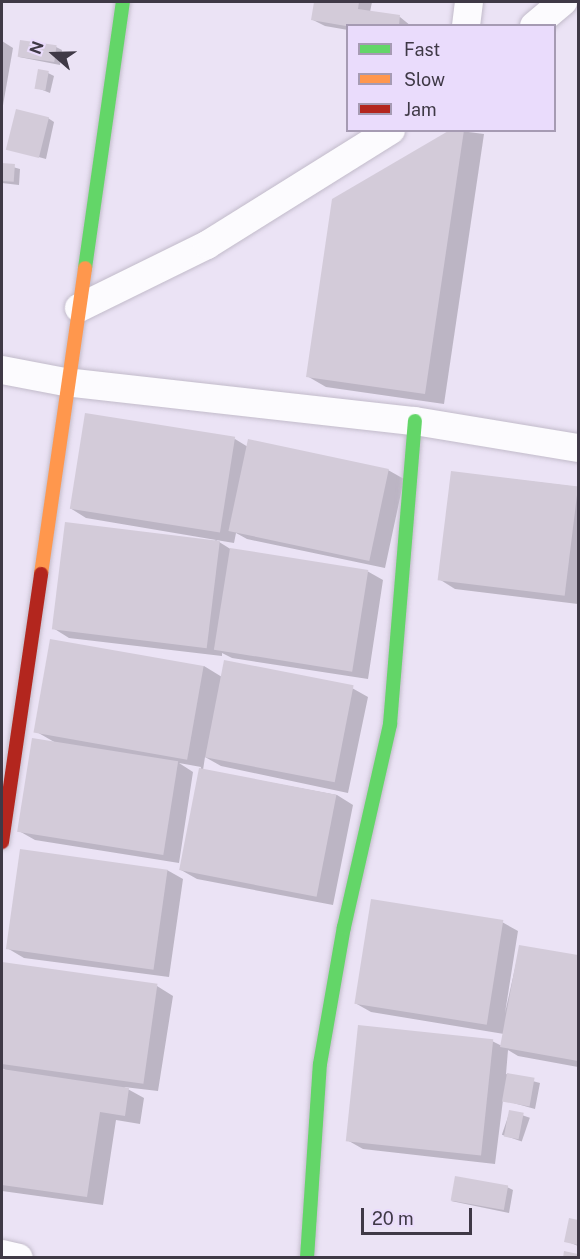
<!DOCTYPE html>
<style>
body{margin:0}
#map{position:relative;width:580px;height:1259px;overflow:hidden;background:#ebe3f5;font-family:"Public Sans",sans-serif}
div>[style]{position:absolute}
.shadow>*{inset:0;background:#0003;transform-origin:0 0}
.building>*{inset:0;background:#d3cbd9;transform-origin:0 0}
.roads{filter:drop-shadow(0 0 2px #c2bbca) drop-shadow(0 0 2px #c2bbca)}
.street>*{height:28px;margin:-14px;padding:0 14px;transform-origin:14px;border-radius:14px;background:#fcfbfe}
.fast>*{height:14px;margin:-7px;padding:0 7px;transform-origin:7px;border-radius:7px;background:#63d668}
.slow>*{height:14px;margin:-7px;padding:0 7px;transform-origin:7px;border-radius:7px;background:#ff974d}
.jam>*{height:14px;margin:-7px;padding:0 7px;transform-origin:7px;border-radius:7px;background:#b3261e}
span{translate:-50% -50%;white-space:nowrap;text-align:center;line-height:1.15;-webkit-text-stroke:4.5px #eadcfc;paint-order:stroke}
.frame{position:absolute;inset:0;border:3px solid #3f3946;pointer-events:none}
.legend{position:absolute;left:346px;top:24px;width:210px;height:108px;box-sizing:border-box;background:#eadcfc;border:2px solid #a69bb3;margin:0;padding:8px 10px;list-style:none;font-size:18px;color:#3f3946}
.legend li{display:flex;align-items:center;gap:12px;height:30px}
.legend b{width:30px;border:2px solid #a69bb3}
.north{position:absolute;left:24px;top:24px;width:60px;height:60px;-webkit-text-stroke:4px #eadcfc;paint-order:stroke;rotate:290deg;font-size:16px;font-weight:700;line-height:24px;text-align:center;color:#3f3946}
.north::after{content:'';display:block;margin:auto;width:21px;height:27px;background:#3f3946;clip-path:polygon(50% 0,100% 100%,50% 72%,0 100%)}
.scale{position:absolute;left:361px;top:1208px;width:111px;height:27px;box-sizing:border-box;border:3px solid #3f3946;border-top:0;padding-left:8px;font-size:18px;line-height:21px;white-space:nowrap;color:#3f3946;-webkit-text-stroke:4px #eadcfc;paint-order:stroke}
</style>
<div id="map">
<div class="shadow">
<i style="clip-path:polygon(316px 2px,372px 2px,370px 12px,400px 17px,411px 26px,348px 26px,348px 30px,325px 26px,313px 20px)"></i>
<i style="clip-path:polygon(2px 41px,13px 48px,2px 111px)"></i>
<i style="clip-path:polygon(56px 47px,62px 50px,60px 65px,19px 57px)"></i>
<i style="clip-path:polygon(48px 73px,54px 76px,50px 93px,35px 87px)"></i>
<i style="clip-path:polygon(48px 118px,54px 122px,46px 159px,9px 149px)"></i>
<i style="clip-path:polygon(453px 130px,484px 134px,444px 404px,326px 387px,307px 376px)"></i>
<i style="clip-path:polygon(2px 164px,20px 169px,19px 185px,2px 183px)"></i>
<i style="clip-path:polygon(235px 439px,248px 447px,388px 470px,404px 479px,385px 568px,247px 539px,236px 533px,234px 543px,86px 518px,70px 508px)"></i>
<i style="clip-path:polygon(452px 472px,578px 487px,578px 604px,455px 589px,439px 579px)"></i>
<i style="clip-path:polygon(216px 540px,232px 550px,367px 571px,383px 580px,368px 679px,232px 658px,222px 653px,222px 656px,69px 638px,53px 628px)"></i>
<i style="clip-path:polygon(204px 666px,222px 677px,352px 688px,368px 697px,348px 793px,221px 766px,205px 757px,203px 770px,337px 795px,353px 805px,333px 905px,197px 879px,181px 870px,201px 767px,179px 763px,193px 772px,179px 863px,35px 840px,19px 831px,56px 743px,35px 731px)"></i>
<i style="clip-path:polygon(167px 870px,183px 879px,169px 977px,24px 958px,7px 948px)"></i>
<i style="clip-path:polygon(502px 922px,518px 931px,505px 1013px,520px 946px,578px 957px,578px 1067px,518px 1056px,508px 1050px,506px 1074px,540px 1083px,535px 1109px,503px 1100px,495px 1164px,363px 1149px,347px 1140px,492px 1041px,502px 1046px,504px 1034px,371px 1012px,355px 1003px)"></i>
<i style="clip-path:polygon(2px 964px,157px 986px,173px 996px,158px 1091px,124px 1087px,144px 1098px,140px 1124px,116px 1120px,103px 1205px,2px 1191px,2px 1070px,7px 1071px,2px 1068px)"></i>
<i style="left:510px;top:1111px;width:21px;height:25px;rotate:19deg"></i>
<i style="clip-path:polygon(507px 1187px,513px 1190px,509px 1213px,451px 1201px)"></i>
<i style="clip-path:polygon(570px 1220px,578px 1222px,578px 1246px,566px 1241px)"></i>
</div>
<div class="building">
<i style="clip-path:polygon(314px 2px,359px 2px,358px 9px,400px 15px,399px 26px,346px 26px,311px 20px)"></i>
<i style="left:20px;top:40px;width:37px;height:17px;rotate:8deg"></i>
<i style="left:38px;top:69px;width:11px;height:20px;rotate:10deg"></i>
<i style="left:16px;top:109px;width:34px;height:42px;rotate:14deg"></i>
<i style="clip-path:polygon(450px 130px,464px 130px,425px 394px,306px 377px,332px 199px)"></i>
<i style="left:2px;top:163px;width:13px;height:18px;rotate:4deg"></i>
<i style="left:85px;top:413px;width:152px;height:97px;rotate:9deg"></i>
<i style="left:248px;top:439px;width:144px;height:94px;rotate:12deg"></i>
<i style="left:451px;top:471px;width:128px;height:110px;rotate:7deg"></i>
<i style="left:65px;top:522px;width:156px;height:108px;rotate:7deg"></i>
<i style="left:230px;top:548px;width:140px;height:103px;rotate:9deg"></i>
<i style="left:50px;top:639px;width:156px;height:95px;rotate:10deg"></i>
<i style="left:224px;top:660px;width:132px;height:99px;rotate:11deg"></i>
<i style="left:32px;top:738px;width:148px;height:95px;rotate:9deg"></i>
<i style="left:199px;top:768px;width:140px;height:104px;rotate:11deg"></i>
<i style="left:20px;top:849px;width:149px;height:101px;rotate:8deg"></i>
<i style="left:371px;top:899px;width:134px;height:106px;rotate:9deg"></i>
<i style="clip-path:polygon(519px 945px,578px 955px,578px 1061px,500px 1047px)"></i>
<i style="left:2px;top:962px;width:157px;height:101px;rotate:8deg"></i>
<i style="left:358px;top:1025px;width:136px;height:117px;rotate:6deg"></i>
<i style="clip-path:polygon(2px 1069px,129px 1088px,125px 1116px,100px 1112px,87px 1197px,2px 1185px)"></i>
<i style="left:507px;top:1073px;width:28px;height:29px;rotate:10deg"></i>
<i style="left:509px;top:1110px;width:15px;height:27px;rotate:11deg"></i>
<i style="left:455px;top:1176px;width:54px;height:25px;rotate:10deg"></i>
<i style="clip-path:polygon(569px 1218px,578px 1220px,578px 1245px,564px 1242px)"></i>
<i style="clip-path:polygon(564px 1251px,578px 1254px,577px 1258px,563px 1258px)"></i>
</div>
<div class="roads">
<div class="street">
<i style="left:466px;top:26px;width:24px;rotate:-83deg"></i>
<i style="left:534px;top:26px;width:38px;rotate:-40deg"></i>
<i style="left:79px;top:308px;width:143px;rotate:-26.2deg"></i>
<i style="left:207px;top:245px;width:217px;rotate:-32deg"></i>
<i style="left:2px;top:370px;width:64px;rotate:10.8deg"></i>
<i style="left:65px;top:382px;width:352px;rotate:6.4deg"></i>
<i style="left:415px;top:421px;width:165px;rotate:9.4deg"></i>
<i style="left:2px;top:1254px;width:17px;rotate:13deg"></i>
</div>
<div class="fast">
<i style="left:85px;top:268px;width:269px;rotate:-81.9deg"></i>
<i style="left:307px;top:1258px;width:194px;rotate:-86.2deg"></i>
<i style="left:320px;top:1064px;width:139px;rotate:-80.1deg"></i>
<i style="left:344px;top:927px;width:208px;rotate:-77.2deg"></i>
<i style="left:390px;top:724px;width:304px;rotate:-85.3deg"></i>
</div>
<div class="slow">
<i style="left:41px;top:574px;width:309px;rotate:-81.8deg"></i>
</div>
<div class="jam">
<i style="left:2px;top:842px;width:271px;rotate:-81.7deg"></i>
</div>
</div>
<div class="frame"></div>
<ul class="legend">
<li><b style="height:8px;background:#63d668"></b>Fast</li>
<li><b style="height:8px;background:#ff974d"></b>Slow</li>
<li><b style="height:8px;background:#b3261e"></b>Jam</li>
</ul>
<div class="north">N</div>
<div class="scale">20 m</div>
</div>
